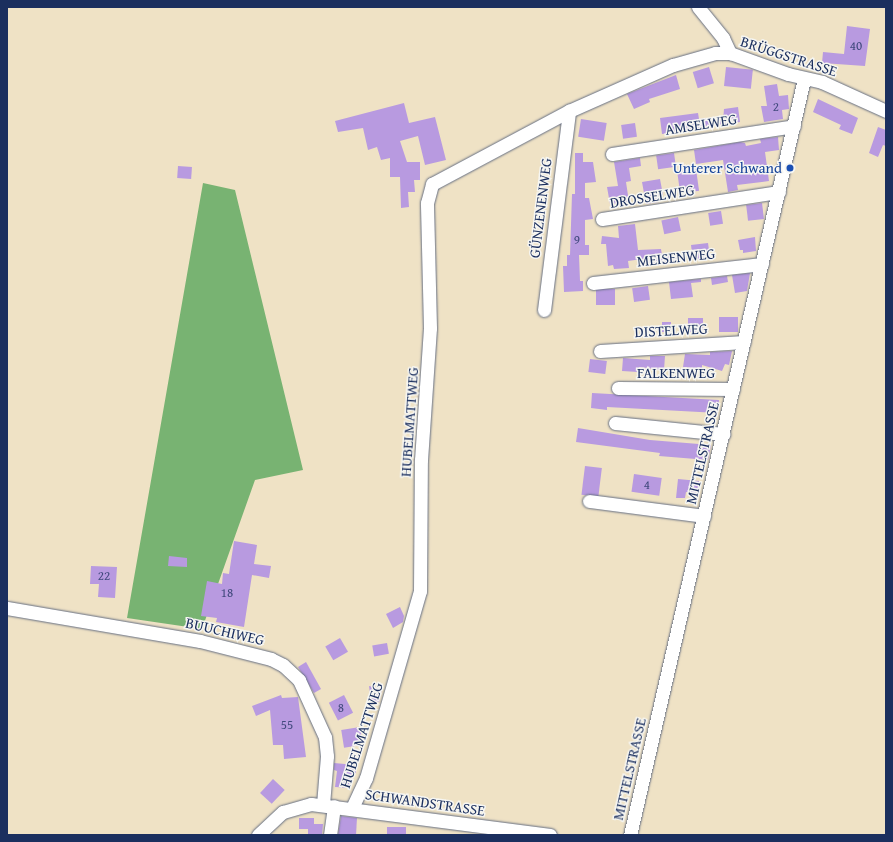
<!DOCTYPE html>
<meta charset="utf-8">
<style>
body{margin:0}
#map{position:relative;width:893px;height:842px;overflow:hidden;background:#efe2c5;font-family:"Gentium Book Plus",serif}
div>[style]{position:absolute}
.forest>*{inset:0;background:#78b372}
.building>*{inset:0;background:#b89ae0;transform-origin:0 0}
.roads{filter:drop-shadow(0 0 1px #656e82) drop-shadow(0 0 1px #656e82)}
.minor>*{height:13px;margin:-6.5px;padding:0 6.5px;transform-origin:6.5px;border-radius:6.5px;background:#fff}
.dots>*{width:11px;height:11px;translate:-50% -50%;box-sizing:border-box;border:2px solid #f6f6f2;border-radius:50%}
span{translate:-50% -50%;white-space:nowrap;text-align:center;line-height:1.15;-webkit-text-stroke:3px #f6f6f2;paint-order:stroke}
.number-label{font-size:13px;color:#424a7e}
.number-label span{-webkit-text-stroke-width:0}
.street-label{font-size:15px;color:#1b2f5e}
.transit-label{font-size:15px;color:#164399}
.right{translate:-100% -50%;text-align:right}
.frame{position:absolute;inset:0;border:8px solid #1b2f5e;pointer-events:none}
</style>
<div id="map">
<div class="forest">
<i style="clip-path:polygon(203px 183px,235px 190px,303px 470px,255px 480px,202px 629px,127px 618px)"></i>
</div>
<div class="building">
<i style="clip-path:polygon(847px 26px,870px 29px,865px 66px,822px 63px,823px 52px,844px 54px)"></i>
<i style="left:709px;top:67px;width:17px;height:17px;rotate:73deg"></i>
<i style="left:726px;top:67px;width:27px;height:19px;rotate:6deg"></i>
<i style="clip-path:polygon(676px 75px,680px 89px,649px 99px,650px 102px,634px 109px,627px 94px)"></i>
<i style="clip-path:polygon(777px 84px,779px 96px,788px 95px,789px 109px,782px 110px,783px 119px,764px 122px,761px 106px,767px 106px,764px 86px)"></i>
<i style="clip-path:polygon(818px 99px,858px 118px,852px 134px,839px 129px,841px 125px,813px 112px)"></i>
<i style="clip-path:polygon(404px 103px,409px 123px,435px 117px,446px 160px,425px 165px,418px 136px,400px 141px,407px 162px,420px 162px,420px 180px,414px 180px,415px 192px,408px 192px,409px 207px,401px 208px,400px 177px,390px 177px,390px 158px,381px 160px,377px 147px,368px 150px,363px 128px,338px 132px,335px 121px)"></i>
<i style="clip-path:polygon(738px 107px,740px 122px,700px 127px,700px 130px,662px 134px,660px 118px,698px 113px,699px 119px,722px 117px,723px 122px,724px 109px)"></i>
<i style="left:581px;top:119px;width:26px;height:18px;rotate:9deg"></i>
<i style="left:635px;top:123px;width:14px;height:14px;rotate:82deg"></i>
<i style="clip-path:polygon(878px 127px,886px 130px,886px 146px,883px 145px,878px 157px,869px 153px)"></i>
<i style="clip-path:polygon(778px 137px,779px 150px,765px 152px,769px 181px,737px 185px,738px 190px,728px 192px,723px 160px,696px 164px,694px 150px,740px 142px,745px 143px,746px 146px,761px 143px,760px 139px)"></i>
<i style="clip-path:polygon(575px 153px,583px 153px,583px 162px,593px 162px,596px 182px,585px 183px,585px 198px,589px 198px,593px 219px,585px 220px,585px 245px,589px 245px,589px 255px,579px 255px,580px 281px,583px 281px,583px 291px,564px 292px,563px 266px,567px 266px,567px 255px,570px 255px,572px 194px,575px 194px)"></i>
<i style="left:674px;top:153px;width:14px;height:18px;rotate:82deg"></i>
<i style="clip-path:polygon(640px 158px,641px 166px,629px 168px,631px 181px,626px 182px,629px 202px,610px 204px,607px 187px,618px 186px,614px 162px)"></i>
<i style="left:178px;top:166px;width:14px;height:12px;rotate:4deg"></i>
<i style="left:696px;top:169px;width:22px;height:19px;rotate:82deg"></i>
<i style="clip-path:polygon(660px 179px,663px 195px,658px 196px,659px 202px,646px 204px,642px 182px)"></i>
<i style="left:762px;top:203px;width:16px;height:16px;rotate:83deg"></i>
<i style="left:721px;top:211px;width:13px;height:13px;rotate:81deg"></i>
<i style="left:678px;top:217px;width:14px;height:17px;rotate:78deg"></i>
<i style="clip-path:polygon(635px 224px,638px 250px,661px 249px,662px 255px,678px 253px,679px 261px,650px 265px,649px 258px,628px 261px,629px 268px,614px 269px,613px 265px,608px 266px,606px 244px,601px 244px,602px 236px,619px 238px,618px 226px)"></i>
<i style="clip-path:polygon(755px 237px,756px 251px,743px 253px,743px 250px,740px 250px,738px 240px)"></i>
<i style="clip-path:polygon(708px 243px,710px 257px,697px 259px,696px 252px,692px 253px,691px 245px)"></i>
<i style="clip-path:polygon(750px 273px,747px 291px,735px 293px,732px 275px)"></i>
<i style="clip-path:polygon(727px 276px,728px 282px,712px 285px,711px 278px)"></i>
<i style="clip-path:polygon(701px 279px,701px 282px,691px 283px,693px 297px,671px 299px,669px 282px)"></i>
<i style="left:648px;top:286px;width:14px;height:16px;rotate:82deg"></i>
<i style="left:615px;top:289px;width:16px;height:19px;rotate:90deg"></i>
<i style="left:738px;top:317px;width:15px;height:19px;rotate:90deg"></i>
<i style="left:688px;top:318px;width:15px;height:14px"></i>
<i style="left:662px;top:322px;width:9px;height:10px"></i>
<i style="clip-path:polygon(732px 351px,729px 365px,725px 364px,722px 371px,702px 365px,702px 369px,683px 367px,685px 354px,710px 355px,710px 352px)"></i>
<i style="clip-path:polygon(650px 356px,665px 356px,664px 370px,639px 367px,638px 372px,622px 371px,623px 358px,650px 360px)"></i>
<i style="left:590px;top:359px;width:17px;height:13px;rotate:7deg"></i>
<i style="clip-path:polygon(592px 393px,719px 400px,718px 413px,607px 407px,607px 410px,591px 408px)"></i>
<i style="clip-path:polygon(578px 428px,650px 440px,711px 445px,708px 460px,659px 456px,660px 453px,576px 442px)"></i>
<i style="left:585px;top:466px;width:17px;height:29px;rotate:7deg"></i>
<i style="left:634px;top:474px;width:28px;height:18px;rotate:8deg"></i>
<i style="clip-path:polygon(678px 479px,699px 481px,698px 493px,686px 492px,685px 498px,676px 498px)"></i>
<i style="clip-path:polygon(234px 541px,257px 545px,254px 564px,271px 566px,269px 578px,252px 575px,244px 627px,216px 622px,217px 618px,201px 616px,207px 581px,222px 584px,223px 573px,229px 574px)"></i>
<i style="clip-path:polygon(169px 556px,187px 558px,187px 567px,168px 566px)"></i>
<i style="clip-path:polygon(91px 566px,117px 567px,115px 598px,98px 597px,99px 584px,90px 584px)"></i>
<i style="clip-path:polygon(400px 607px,404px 616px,403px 622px,393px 628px,386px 614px)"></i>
<i style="left:340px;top:638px;width:16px;height:17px;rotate:60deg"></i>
<i style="left:387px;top:643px;width:11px;height:15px;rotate:80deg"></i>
<i style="clip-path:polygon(306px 662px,321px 689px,314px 693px,298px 667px)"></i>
<i style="clip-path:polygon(369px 686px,382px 689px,379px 702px,371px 700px)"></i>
<i style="clip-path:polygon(281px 695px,282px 698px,298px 697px,306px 757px,284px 759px,283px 745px,273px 745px,270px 710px,256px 716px,252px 706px)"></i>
<i style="left:344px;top:695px;width:20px;height:17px;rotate:63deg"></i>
<i style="left:360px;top:727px;width:18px;height:19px;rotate:81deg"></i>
<i style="clip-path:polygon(334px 763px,356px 765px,356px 773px,352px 773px,351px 788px,335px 787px,337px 771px,334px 770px)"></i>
<i style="left:273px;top:779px;width:16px;height:19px;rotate:43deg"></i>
<i style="clip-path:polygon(341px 816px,357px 818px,356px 835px,338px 835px)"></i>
<i style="clip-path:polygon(299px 818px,314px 818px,314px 824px,323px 824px,322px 835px,308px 835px,308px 829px,299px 829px)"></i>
<i style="left:387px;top:827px;width:19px;height:8px"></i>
</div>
<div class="roads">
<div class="minor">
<i style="left:698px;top:7px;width:40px;rotate:51deg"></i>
<i style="left:723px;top:38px;width:17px;rotate:65deg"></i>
<i style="left:612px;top:154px;width:184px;rotate:-8.7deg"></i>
<i style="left:602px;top:219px;width:179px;rotate:-8.7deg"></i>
<i style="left:593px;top:283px;width:170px;rotate:-6.4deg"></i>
<i style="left:544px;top:310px;width:201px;rotate:-82.8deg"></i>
<i style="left:600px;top:351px;width:144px;rotate:-3.6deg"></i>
<i style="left:618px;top:388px;width:115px;rotate:0.5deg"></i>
<i style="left:615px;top:423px;width:109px;rotate:5.8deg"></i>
<i style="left:589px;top:501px;width:116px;rotate:7.4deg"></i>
<i style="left:7px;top:608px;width:196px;rotate:9.7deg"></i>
<i style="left:200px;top:641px;width:73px;rotate:14.2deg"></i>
<i style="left:271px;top:659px;width:13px;rotate:27deg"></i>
<i style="left:283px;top:665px;width:22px;rotate:43deg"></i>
<i style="left:299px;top:680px;width:63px;rotate:65.5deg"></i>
<i style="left:325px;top:737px;width:19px;rotate:84deg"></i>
<i style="left:327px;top:756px;width:49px;rotate:94.7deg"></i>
<i style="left:352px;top:808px;width:33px;rotate:-65deg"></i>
<i style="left:366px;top:778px;width:195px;rotate:-73.9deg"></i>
<i style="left:420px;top:591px;width:131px;rotate:-89.6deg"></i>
<i style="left:421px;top:460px;width:132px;rotate:-86.1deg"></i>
<i style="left:430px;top:328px;width:125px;rotate:-91.4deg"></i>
<i style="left:427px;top:203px;width:20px;rotate:-75deg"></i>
<i style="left:432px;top:184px;width:155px;rotate:-28.1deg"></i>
<i style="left:569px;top:111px;width:114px;rotate:-23.9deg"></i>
<i style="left:673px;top:65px;width:44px;rotate:-15.9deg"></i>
<i style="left:715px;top:53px;width:15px"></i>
<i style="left:730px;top:53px;width:62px;rotate:19.9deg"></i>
<i style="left:788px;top:74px;width:35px;rotate:13deg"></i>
<i style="left:822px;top:82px;width:70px;rotate:24.4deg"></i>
<i style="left:258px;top:835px;width:34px;rotate:-43deg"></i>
<i style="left:283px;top:812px;width:29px;rotate:-16deg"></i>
<i style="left:311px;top:804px;width:241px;rotate:7.4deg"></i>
<i style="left:330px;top:835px;width:29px;rotate:-82deg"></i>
<i style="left:630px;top:835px;width:776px;rotate:-77.04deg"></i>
</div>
</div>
<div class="dots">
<i style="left:790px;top:168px;background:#1a4fb4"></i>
</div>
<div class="number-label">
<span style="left:856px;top:46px">40</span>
<span style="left:776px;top:107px">2</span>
<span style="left:577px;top:240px">9</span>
<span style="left:647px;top:485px">4</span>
<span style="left:104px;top:576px">22</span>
<span style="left:227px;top:593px">18</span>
<span style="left:341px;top:708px">8</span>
<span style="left:287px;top:725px">55</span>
</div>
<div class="street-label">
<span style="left:789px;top:56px;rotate:18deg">BRÜGGSTRASSE</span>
<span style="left:701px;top:124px;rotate:-9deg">AMSELWEG</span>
<span style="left:652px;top:196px;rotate:-9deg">DROSSELWEG</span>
<span style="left:540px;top:208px;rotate:-83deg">GÜNZENENWEG</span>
<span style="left:676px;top:257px;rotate:-6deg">MEISENWEG</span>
<span style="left:671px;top:330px;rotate:-3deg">DISTELWEG</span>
<span style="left:676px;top:373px">FALKENWEG</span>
<span style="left:409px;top:422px;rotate:-86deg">HUBELMATTWEG</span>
<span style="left:702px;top:453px;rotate:-77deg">MITTELSTRASSE</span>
<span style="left:225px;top:631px;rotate:13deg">BUUCHIWEG</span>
<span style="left:361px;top:735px;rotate:-72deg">HUBELMATTWEG</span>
<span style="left:629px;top:769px;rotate:-77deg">MITTELSTRASSE</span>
<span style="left:425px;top:802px;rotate:8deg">SCHWANDSTRASSE</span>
</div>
<div class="transit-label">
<span class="right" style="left:782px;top:168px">Unterer Schwand</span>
</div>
<div class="frame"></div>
</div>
